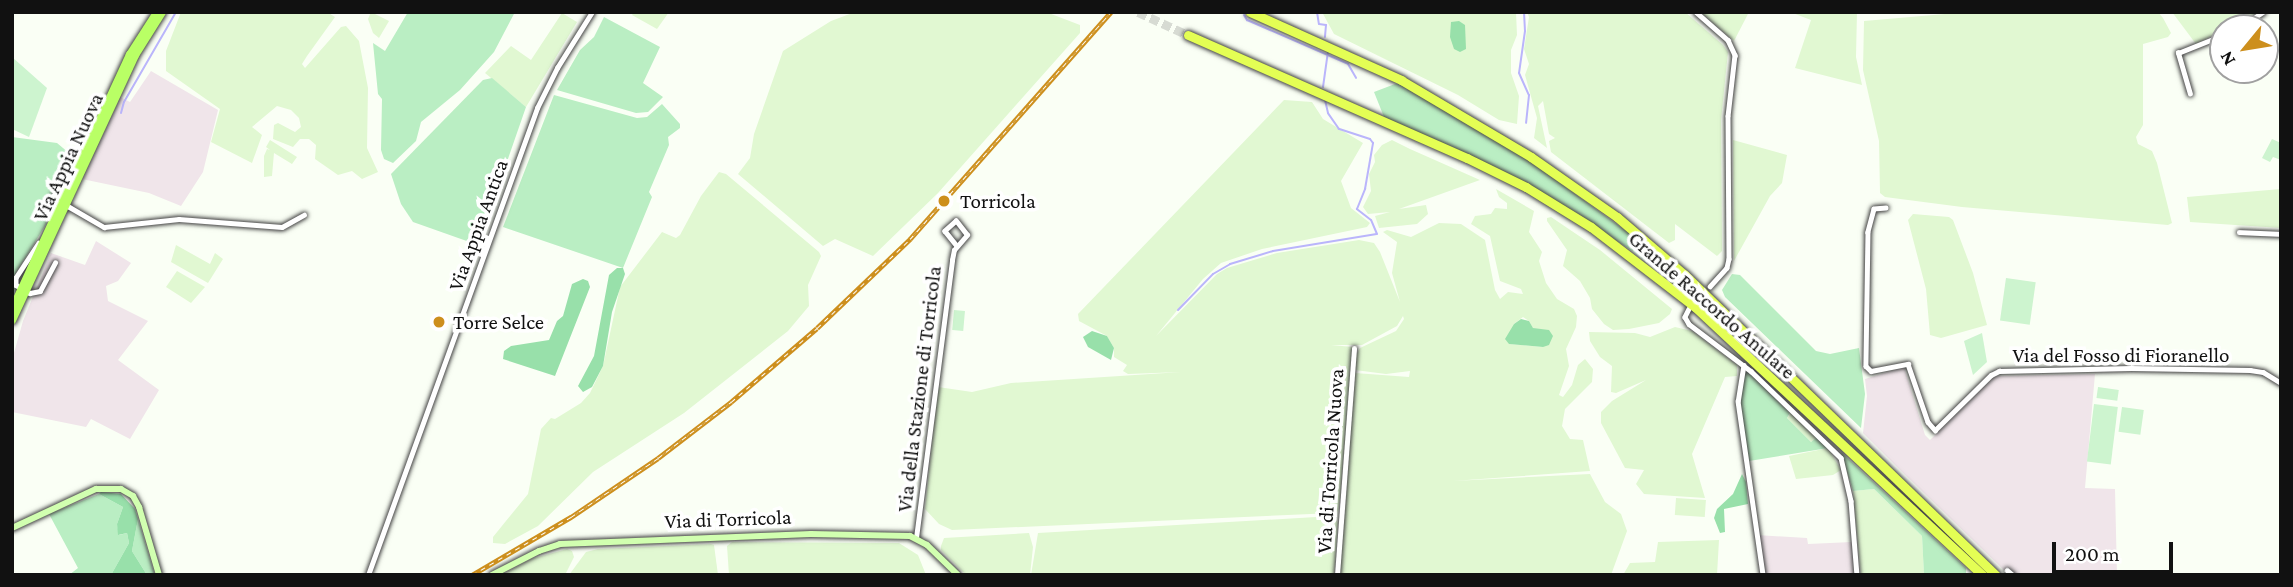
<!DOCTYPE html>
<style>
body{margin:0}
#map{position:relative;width:2293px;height:587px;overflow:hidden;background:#fafff5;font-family:"Crimson Pro",serif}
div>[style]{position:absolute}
.industrial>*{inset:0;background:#f0e5ea}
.farmland>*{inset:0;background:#e1f8d2;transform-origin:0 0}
.green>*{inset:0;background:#baeec3}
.forest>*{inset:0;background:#98e0aa}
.pitch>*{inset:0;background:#cdf4cf;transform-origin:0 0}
.stream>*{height:2px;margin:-1px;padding:0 1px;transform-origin:1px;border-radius:1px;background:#bab5fb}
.highway-tunnel>*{height:9px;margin-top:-4.5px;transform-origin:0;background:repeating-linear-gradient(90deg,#d7dbd3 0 9px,transparent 0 13.5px)}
.roads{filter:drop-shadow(0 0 2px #444) drop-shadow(0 0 2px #444)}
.street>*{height:4.5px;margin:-2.25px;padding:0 2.25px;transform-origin:2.25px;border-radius:2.25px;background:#fff}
.secondary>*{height:6px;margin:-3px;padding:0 3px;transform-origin:3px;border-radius:3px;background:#d1ffb0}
.primary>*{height:7px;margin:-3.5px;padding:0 3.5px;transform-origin:3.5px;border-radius:3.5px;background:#b9ff65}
.highway>*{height:9px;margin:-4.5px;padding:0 4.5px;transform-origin:4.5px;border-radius:4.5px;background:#e4fe54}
.rail>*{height:4.5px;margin-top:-2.25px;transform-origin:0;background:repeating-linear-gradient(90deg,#fff 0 5px,#cd8f1d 0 10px);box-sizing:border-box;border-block:2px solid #cd8f1d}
.dots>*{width:19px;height:19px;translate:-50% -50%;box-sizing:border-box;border:4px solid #fff;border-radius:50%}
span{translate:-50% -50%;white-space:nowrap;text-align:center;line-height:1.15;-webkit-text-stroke:7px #fff;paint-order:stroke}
.street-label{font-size:21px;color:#111}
.poi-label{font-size:21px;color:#111}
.left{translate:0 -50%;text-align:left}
.frame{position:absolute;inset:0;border:14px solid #111;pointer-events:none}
.north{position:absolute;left:2209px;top:14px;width:70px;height:70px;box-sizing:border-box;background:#fff;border:2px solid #a0a0a0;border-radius:50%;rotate:240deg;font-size:19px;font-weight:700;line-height:28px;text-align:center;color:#111}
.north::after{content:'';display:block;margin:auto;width:24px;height:32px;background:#cd8f1d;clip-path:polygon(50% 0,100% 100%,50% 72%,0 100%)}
.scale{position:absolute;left:2052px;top:542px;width:121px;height:32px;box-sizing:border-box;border:4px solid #111;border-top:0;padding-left:9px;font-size:21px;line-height:24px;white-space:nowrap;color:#111;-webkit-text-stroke:5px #fff;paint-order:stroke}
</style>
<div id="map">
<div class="industrial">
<i style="clip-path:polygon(151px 71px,218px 110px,203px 172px,181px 206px,149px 193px,82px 179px,120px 97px,130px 102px)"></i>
<i style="clip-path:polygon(96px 241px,131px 263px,118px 281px,106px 286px,108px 301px,148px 321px,118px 360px,159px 390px,130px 439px,91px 419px,86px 427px,12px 412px,12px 360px,23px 321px,51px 253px,85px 265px)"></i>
<i style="clip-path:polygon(1904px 367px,1925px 435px,1930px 440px,1995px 376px,2095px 374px,2085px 488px,2115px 489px,2117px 575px,2009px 575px,1900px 470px,1863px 433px,1867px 396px,1865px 379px)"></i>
<i style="clip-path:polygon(1757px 535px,1807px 538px,1808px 544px,1852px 542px,1854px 575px,1764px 575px)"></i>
</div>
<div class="farmland">
<i style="clip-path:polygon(181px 12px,327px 12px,335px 17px,307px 56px,302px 64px,305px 68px,341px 27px,346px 26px,359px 41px,368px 88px,367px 148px,378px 172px,362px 179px,352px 171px,338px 175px,315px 159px,316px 145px,309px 139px,300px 139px,293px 147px,273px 139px,274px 125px,278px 123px,295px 132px,301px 127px,299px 118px,291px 110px,277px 106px,252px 127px,262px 135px,252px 163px,211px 142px,220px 109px,166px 71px,166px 51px)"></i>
<i style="clip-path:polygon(371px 12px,389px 21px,379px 38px,373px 33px,368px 19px)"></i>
<i style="clip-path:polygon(634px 12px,669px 12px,657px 29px,632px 15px)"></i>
<i style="clip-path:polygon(855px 12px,1046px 12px,1080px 25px,1080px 33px,938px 193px,873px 256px,835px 239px,823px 246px,738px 174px,750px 158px,754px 134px,783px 51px,831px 21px)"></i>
<i style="clip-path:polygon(1322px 12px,1516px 12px,1517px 35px,1511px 50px,1511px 73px,1519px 96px,1517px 124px,1499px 120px,1458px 95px,1334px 34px)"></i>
<i style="clip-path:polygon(1527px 12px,1685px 12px,1723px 45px,1728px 52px,1721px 120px,1722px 251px,1717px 256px,1675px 224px,1675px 240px,1669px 243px,1551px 152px,1549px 141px,1555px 138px,1549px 134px,1543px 101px,1538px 106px,1547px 148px,1534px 138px,1537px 118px,1525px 75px,1529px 64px,1524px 49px,1529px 17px)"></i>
<i style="clip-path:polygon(1700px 12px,1749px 12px,1734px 41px)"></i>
<i style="clip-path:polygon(1790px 12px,1857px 12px,1856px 57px,1862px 85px,1795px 68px,1811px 20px)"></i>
<i style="clip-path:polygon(1968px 12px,2158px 12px,2163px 18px,2171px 33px,2168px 37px,2143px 44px,2143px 125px,2136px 137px,2138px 144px,2152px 151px,2157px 163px,2172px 223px,2168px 225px,1962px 207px,1885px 197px,1880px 193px,1879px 141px,1863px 70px,1864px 21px)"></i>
<i style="clip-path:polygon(2172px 12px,2258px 12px,2196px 44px)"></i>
<i style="clip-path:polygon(562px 13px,577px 22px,526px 107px,485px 73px,511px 46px,531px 60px)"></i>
<i style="clip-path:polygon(evenodd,1284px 100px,1312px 102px,1323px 119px,1363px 143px,1341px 181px,1351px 208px,1370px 223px,1367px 227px,1262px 249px,1221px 263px,1203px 279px,1156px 336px,1217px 274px,1227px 268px,1277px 253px,1359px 240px,1374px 243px,1380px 252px,1400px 302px,1392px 273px,1397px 242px,1383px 232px,1387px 230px,1411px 237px,1439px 223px,1461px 224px,1485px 240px,1495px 290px,1500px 299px,1508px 292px,1523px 294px,1521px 289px,1500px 281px,1490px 236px,1471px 224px,1475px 216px,1491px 214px,1495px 208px,1507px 209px,1507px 203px,1499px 197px,1496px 189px,1534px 211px,1529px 232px,1542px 252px,1539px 261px,1546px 283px,1557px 299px,1574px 309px,1577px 316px,1576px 327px,1566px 349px,1569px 366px,1559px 395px,1563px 397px,1572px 385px,1578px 365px,1585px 359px,1593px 369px,1592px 382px,1565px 409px,1562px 426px,1570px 439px,1583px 440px,1590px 471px,1453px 481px,1590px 474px,1605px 502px,1621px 514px,1627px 531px,1611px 575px,1340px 575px,1355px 373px,1409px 377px,1410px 371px,1386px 374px,1355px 370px,1355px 357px,1360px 348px,1396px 331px,1404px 319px,1403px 316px,1397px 326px,1362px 345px,1331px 345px,1353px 347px,1340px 500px,1338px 511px,1334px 513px,952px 530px,939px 524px,925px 509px,938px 387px,972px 392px,1011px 383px,1181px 372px,1128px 374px,1123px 371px,1127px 365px,1114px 357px,1114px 348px,1107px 336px,1079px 321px,1078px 314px,1284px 100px,1523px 317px,1529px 321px,1543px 347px,1509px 344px,1514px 324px,1523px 317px)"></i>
<i style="clip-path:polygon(270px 140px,297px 157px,292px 164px,274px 153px,272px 176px,264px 177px,264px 156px,267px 149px,270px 150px,266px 147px)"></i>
<i style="clip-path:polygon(1392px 140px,1410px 149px,1480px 180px,1399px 209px,1426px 205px,1428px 214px,1417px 224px,1379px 228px,1375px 216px,1390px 212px,1368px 214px,1363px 207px,1371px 191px,1369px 174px,1375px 162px,1374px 155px,1382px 145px)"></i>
<i style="clip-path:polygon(1733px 140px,1787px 155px,1782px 183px,1770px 196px,1734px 261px)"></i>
<i style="clip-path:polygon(719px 172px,726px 174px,819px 252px,821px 256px,808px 285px,809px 306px,788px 331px,684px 413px,593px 472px,538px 526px,505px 544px,493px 543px,493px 537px,528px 494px,541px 429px,551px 418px,555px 419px,581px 403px,590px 393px,603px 366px,620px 287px,662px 232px,676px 238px,680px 235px,701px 196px)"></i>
<i style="clip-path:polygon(2281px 189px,2281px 228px,2190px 222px,2187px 197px)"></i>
<i style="clip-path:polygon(1913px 214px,1949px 217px,1953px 220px,1973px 273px,1987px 325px,1941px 338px,1930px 335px,1926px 289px,1908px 220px)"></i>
<i style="clip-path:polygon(1551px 217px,1600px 250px,1672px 309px,1670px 314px,1659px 323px,1629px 329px,1613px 330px,1604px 324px,1592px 309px,1590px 298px,1580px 281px,1563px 266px,1567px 250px,1547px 221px,1547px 218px)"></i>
<i style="clip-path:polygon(176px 245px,210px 264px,215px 253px,223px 259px,208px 283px,171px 262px)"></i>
<i style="clip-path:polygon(177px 271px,205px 287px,191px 303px,166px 287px)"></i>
<i style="clip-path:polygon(1675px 327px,1692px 331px,1737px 365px,1737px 376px,1725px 377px,1692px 454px,1705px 498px,1644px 494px,1636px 484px,1644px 470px,1625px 468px,1601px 423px,1601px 412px,1612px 401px,1646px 380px,1616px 393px,1611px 392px,1612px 366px,1600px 357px,1590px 341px,1589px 332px,1635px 333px,1650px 337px)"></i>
<i style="clip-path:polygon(1791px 413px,1817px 437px,1811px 442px,1787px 418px)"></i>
<i style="clip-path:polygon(1828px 448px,1841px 470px,1833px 475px,1796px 479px,1789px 456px)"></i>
<i style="clip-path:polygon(1874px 489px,1922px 536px,1924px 575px,1861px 575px,1853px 491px)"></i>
<i style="left:1676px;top:498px;width:30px;height:17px;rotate:4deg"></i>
<i style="clip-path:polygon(1333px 516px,1338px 523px,1334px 575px,1031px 575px,1038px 533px)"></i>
<i style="clip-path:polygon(1029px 533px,1033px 547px,1030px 575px,966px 575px,941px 550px,941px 546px,944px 538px)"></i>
<i style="clip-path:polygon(1719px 540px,1717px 575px,1623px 575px,1630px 563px,1655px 562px,1658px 542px)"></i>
<i style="clip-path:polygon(732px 542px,899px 543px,918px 555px,926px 575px,729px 575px,727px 546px)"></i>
<i style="clip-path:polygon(711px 544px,714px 545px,718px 575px,569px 575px,586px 552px,598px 549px)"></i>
<i style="clip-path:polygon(567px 549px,572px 551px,574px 557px,565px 575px,502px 575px,531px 559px)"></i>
</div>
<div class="green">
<i style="clip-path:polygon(408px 12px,515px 12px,494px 52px,460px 90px,421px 122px,416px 141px,393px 163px,384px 159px,381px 150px,382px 99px,378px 94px,373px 43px,385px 51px)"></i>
<i style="clip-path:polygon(604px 17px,660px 47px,643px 83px,663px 97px,648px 112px,636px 113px,557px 90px,580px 50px,594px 37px)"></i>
<i style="clip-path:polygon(492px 78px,526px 107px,478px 245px,413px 222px,401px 204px,391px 174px,483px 80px)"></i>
<i style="clip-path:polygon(1395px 84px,1401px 84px,1524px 157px,1637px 239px,1696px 291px,1691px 298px,1634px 252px,1541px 192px,1384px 117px,1374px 92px)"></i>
<i style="clip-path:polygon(554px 95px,637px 118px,647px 117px,662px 104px,680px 124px,680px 128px,668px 137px,669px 145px,649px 192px,652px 197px,623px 268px,503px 227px)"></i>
<i style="clip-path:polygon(12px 137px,57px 143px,69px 153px,72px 161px,52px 193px,52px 213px,48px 221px,13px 278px,16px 289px,12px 298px)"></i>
<i style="clip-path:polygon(1732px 274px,1740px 275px,1816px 351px,1830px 354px,1859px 348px,1865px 394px,1861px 428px,1725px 297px,1722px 290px)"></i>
<i style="clip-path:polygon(1745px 369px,1790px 413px,1787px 418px,1811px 442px,1817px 437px,1828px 448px,1749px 461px,1739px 399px)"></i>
<i style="clip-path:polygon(1841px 452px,1966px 568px,1966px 575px,1924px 575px,1922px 536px,1874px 489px,1853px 491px)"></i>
<i style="clip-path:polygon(99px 494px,123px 507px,117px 524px,119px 535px,127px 533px,129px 543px,111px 575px,69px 575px,78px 568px,49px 514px)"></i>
<i style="clip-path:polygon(138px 519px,153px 569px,155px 575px,147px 575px,132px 551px)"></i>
</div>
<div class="forest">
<i style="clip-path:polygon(1459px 21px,1465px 25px,1466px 49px,1460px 52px,1454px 49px,1450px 37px,1451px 22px)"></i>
<i style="clip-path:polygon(617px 268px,623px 268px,625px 274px,612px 312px,603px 366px,592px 387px,583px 392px,578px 386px,594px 356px,609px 275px)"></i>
<i style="clip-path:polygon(583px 279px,588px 281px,590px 287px,555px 376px,503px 359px,504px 351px,511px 346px,549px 340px,557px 321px,563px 316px,572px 284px)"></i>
<i style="clip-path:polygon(1521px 319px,1529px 321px,1533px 328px,1549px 330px,1553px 336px,1549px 345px,1543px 347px,1509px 344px,1505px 339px,1514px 324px)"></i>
<i style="clip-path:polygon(1092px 331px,1107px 336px,1114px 348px,1111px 360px,1088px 347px,1083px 337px)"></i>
<i style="clip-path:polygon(1742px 474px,1746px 482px,1748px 504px,1724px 509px,1725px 532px,1720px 533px,1714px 518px,1717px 509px,1733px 494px)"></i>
<i style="clip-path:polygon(101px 492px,121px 494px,135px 509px,138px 519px,132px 551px,147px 575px,111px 575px,129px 543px,127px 533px,118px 535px,117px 524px,123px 507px,99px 494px)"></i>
</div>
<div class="pitch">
<i style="clip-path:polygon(12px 57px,47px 88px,29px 137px,12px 129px)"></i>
<i style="clip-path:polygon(2272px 139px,2281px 143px,2281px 160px,2273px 157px,2270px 162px,2262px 158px)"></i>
<i style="left:2006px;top:278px;width:30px;height:43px;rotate:8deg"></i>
<i style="left:954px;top:310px;width:11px;height:20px;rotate:5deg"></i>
<i style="clip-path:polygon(1982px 333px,1987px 362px,1973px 375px,1964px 341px)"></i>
<i style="left:2098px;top:387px;width:21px;height:11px;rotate:8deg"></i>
<i style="left:2094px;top:404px;width:24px;height:58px;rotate:7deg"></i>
<i style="left:2122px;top:407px;width:22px;height:25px;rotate:8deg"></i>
</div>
<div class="stream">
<i style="left:1317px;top:12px;width:12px;rotate:81deg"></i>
<i style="left:1319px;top:24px;width:7px;rotate:8deg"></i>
<i style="left:1326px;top:25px;width:12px;rotate:95deg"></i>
<i style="left:1524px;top:12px;width:19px;rotate:87deg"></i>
<i style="left:1525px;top:31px;width:42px;rotate:98.1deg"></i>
<i style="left:1519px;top:73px;width:24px;rotate:66deg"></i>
<i style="left:1529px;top:95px;width:28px;rotate:96deg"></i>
<i style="left:1244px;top:15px;width:6px;rotate:59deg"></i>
<i style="left:1247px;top:20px;width:110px;rotate:23.5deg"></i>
<i style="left:1348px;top:64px;width:16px;rotate:60deg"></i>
<i style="left:1323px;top:87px;width:36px;rotate:-82deg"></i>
<i style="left:121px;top:113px;width:11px;rotate:-75deg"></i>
<i style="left:124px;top:102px;width:104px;rotate:-60deg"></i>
<i style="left:1178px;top:310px;width:50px;rotate:-45.8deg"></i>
<i style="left:1213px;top:274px;width:20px;rotate:-30deg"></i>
<i style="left:1230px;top:264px;width:45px;rotate:-16.8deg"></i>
<i style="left:1273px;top:251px;width:105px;rotate:-9.3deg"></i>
<i style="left:1377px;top:234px;width:15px;rotate:-113deg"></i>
<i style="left:1371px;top:220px;width:18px;rotate:-142deg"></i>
<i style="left:1357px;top:209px;width:22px;rotate:-68deg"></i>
<i style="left:1365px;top:189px;width:47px;rotate:-80.1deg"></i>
<i style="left:1373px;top:143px;width:5px;rotate:-127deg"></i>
<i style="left:1370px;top:139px;width:33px;rotate:-162deg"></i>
<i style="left:1339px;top:129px;width:19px;rotate:-125deg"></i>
<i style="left:1328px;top:113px;width:13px;rotate:-103deg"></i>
</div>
<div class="highway-tunnel">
<i style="left:1138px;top:12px;width:55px;rotate:24.7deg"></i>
</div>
<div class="roads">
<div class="street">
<i style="left:1696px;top:12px;width:43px;rotate:41.2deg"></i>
<i style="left:1728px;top:40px;width:17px;rotate:65deg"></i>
<i style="left:1735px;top:55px;width:61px;rotate:96.5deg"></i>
<i style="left:1728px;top:116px;width:143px;rotate:89.6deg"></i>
<i style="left:1729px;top:259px;width:9px;rotate:103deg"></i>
<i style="left:1727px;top:268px;width:25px;rotate:132deg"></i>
<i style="left:2239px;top:28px;width:29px;rotate:-34deg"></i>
<i style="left:2190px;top:94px;width:43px;rotate:-106.3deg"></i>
<i style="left:2178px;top:53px;width:48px;rotate:-21.8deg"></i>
<i style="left:54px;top:195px;width:10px;rotate:45deg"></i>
<i style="left:61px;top:202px;width:50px;rotate:30.2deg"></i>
<i style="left:104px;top:227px;width:75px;rotate:-6.1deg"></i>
<i style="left:179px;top:219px;width:103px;rotate:4.4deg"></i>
<i style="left:282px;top:227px;width:25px;rotate:-29deg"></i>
<i style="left:1886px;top:208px;width:12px;rotate:175deg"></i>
<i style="left:1874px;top:209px;width:24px;rotate:105deg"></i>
<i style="left:1868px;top:232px;width:134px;rotate:90.9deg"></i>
<i style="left:1866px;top:366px;width:7px;rotate:45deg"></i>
<i style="left:1871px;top:371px;width:38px;rotate:-11deg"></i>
<i style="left:1908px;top:364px;width:61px;rotate:71deg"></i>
<i style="left:1928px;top:422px;width:11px;rotate:49deg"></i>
<i style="left:1935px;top:430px;width:78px;rotate:-44.5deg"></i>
<i style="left:1991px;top:375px;width:9px;rotate:-27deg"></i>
<i style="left:1999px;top:371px;width:132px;rotate:-1.3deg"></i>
<i style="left:2131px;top:368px;width:119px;rotate:1deg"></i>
<i style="left:2250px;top:370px;width:13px;rotate:9deg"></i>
<i style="left:2263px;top:372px;width:21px;rotate:31deg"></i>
<i style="left:54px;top:210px;width:17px;rotate:-87deg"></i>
<i style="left:55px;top:193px;width:36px;rotate:-53deg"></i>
<i style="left:2239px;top:232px;width:42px;rotate:2.7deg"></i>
<i style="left:39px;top:243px;width:42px;rotate:123.3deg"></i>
<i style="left:16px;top:278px;width:7px;rotate:90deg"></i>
<i style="left:16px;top:285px;width:16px;rotate:30deg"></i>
<i style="left:30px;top:293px;width:10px;rotate:-11deg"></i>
<i style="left:40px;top:291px;width:32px;rotate:-62deg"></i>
<i style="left:1689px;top:309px;width:9px;rotate:117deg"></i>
<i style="left:1685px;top:317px;width:8px;rotate:60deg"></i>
<i style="left:1689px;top:324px;width:78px;rotate:37.2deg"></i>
<i style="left:1751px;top:371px;width:125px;rotate:44deg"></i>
<i style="left:1841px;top:458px;width:44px;rotate:76.9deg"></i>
<i style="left:1851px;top:501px;width:74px;rotate:85.4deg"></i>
<i style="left:1744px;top:365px;width:36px;rotate:99deg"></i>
<i style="left:1738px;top:401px;width:176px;rotate:81.8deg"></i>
<i style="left:916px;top:538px;width:280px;rotate:-82.6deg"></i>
<i style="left:952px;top:260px;width:10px;rotate:-79deg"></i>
<i style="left:954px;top:250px;width:20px;rotate:-49deg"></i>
<i style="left:967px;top:235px;width:18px;rotate:-128deg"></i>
<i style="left:956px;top:221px;width:15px;rotate:138deg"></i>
<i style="left:945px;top:231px;width:19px;rotate:51deg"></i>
<i style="left:2007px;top:570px;width:8px;rotate:40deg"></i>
<i style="left:368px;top:575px;width:497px;rotate:-70.1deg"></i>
<i style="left:537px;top:108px;width:45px;rotate:-63.4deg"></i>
<i style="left:557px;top:68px;width:66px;rotate:-58deg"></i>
<i style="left:1337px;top:575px;width:227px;rotate:-85.7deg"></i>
</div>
<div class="secondary">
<i style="left:12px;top:528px;width:93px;rotate:-24.9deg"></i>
<i style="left:96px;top:489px;width:25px"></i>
<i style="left:121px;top:489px;width:14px;rotate:30deg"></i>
<i style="left:133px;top:496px;width:13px;rotate:61deg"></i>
<i style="left:139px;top:507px;width:71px;rotate:73.6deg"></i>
<i style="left:492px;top:575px;width:53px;rotate:-27.1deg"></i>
<i style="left:539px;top:551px;width:22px;rotate:-18deg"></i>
<i style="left:560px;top:544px;width:251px;rotate:-2.3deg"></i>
<i style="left:811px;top:534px;width:99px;rotate:1.2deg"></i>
<i style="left:910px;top:536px;width:19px;rotate:28deg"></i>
<i style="left:927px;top:545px;width:43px;rotate:44.1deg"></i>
</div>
<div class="primary">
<i style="left:12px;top:307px;width:279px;rotate:-65.2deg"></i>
<i style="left:129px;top:54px;width:50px;rotate:-57.3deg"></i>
<i style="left:12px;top:320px;width:292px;rotate:-65.1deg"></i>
<i style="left:135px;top:55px;width:51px;rotate:-57.9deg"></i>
</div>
<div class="highway">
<i style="left:1250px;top:12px;width:166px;rotate:24.2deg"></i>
<i style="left:1401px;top:80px;width:151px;rotate:30.6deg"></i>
<i style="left:1531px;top:157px;width:105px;rotate:34.9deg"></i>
<i style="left:1617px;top:217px;width:89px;rotate:40.5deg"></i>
<i style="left:1685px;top:275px;width:432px;rotate:44deg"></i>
<i style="left:1188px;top:35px;width:305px;rotate:23.8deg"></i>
<i style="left:1467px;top:158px;width:66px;rotate:26.2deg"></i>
<i style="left:1526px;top:187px;width:76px;rotate:31.6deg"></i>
<i style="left:1591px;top:227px;width:131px;rotate:37.6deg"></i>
<i style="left:1695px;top:307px;width:393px;rotate:43deg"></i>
</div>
</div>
<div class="rail">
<i style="left:472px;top:575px;width:115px;rotate:-30.4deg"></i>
<i style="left:571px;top:517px;width:105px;rotate:-34.1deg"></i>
<i style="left:658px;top:458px;width:92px;rotate:-37.5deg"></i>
<i style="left:731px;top:402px;width:113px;rotate:-40.7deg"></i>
<i style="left:817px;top:328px;width:129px;rotate:-43.7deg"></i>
<i style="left:910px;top:239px;width:303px;rotate:-48.5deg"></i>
</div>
<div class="dots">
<i style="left:944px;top:201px;background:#cd8f1d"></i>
<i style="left:439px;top:322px;background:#cd8f1d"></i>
</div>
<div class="street-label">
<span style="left:68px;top:157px;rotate:-65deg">Via Appia Nuova</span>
<span style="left:478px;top:225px;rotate:-70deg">Via Appia Antica</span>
<span style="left:1712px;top:305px;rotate:41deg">Grande Raccordo Anulare</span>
<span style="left:2121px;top:355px">Via del Fosso di Fioranello</span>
<span style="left:919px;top:389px;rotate:-83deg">Via della Stazione di Torricola</span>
<span style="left:1330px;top:461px;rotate:-86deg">Via di Torricola Nuova</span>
<span style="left:728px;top:519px;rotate:-2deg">Via di Torricola</span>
</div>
<div class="poi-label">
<span class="left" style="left:960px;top:201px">Torricola</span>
<span class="left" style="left:453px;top:322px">Torre Selce</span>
</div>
<div class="frame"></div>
<div class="north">N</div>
<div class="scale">200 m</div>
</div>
